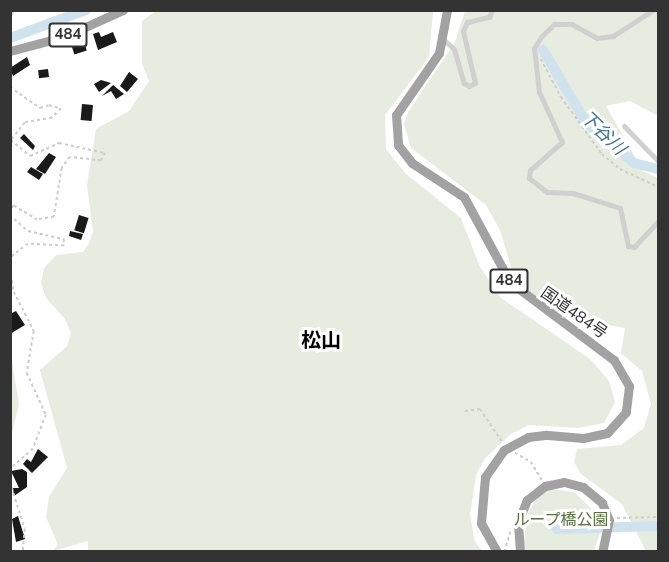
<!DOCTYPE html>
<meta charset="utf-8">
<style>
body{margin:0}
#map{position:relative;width:669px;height:562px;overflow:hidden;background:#fff;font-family:"Nunito Sans","Noto Sans JP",sans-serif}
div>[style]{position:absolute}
.green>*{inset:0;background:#e6ecdf}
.river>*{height:10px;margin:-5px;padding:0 5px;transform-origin:5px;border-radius:5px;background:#cfe2ee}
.building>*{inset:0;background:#1a1a1a;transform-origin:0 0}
.path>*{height:1.5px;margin-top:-0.75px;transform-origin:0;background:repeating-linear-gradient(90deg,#cdcdcd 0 3px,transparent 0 6px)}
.minor>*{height:5px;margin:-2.5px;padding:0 2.5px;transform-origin:2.5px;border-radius:2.5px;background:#d0d0d0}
.trunk>*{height:9px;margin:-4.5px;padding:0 4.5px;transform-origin:4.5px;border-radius:4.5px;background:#a2a2a2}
.trunk-bridge>*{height:9px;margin:-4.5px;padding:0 4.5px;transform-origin:4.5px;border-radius:4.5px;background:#a2a2a2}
span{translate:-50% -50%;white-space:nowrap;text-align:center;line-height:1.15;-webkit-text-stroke:6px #fff;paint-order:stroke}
.shield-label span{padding:2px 4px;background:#fff;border:2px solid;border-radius:4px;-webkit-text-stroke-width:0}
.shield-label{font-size:15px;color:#333;font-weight:700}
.street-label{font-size:16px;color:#333}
.park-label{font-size:16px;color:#56703f}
.water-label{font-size:18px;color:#3f7597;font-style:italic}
.quarter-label{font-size:20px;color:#000;font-weight:700}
.frame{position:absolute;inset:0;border:12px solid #333;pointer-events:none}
</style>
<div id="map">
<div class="green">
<i style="clip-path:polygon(157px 10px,433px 11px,429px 57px,385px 115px,386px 149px,406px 174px,461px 218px,480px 267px,501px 298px,590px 359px,609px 381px,615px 402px,604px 423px,578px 428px,529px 425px,511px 434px,485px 458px,476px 475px,470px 515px,475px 542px,482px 551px,88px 552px,88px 541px,53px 551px,58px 545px,46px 517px,49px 497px,67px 468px,40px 370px,67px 346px,71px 333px,65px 319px,46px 298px,41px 283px,44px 268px,56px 255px,83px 252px,89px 243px,93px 232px,87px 185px,96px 129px,129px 111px,149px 81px,142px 64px,142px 21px)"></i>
<i style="clip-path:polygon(465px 11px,658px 11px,658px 116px,630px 101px,606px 106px,643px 171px,658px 178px,658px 551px,646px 551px,622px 504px,581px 474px,574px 462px,577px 449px,621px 445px,644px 428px,651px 404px,642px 371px,621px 353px,625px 328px,597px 323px,584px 329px,536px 297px,514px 277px,500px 230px,486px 205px,411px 148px,404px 124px,408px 112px,455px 42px)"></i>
<i style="clip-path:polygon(10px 349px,19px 404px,11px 437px,10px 437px)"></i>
<i style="clip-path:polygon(551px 489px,574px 492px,594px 511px,601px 530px,594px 551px,523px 552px,527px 515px,538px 496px)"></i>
</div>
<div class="river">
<i style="left:10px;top:38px;width:81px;rotate:-20.2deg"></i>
<i style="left:543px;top:50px;width:82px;rotate:59.4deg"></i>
<i style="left:585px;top:121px;width:65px;rotate:40.6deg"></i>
<i style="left:634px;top:163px;width:25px;rotate:14deg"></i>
<i style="left:557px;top:529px;width:101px;rotate:-1.7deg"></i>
</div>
<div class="building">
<i style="clip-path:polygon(99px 32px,101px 37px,113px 32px,117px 42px,98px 50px,93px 34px)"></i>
<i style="left:84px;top:42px;width:9px;height:13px;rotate:72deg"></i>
<i style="clip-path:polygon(27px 57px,30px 65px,13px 76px,10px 68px)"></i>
<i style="left:48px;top:69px;width:8px;height:10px;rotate:83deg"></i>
<i style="clip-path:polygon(129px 72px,138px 79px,127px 92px,120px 86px)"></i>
<i style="clip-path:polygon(101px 80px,111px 83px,99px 92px,94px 84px)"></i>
<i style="clip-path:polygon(113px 85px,124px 94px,116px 99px,111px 91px,102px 96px)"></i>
<i style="left:82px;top:104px;width:11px;height:16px;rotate:5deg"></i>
<i style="clip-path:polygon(24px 134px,35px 146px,33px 150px,20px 138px)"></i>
<i style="clip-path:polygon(49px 153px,56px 157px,45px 174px,36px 169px)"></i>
<i style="clip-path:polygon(31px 167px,43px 174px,39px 180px,27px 172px)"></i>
<i style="left:79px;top:215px;width:10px;height:16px;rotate:17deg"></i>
<i style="clip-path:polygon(70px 231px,83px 234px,81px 240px,69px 236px)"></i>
<i style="clip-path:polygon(16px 311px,25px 325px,10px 334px,10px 314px)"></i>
<i style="clip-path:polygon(38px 449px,48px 457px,32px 473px,23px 464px,27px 459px,31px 462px)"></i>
<i style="clip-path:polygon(22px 469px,27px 472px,27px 487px,14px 496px,13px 488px,19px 488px,11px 471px)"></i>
<i style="clip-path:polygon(18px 516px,25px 539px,16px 542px,12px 519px)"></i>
</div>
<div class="path">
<i style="left:541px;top:59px;width:43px;rotate:62.2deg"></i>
<i style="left:561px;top:97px;width:70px;rotate:54.3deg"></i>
<i style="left:602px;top:154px;width:23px;rotate:40deg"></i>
<i style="left:620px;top:169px;width:42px;rotate:25.3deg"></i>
<i style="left:10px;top:87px;width:37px;rotate:35deg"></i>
<i style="left:40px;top:108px;width:9px;rotate:-18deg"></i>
<i style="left:49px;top:105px;width:13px;rotate:18deg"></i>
<i style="left:61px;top:109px;width:13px;rotate:135deg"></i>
<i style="left:52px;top:118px;width:27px;rotate:170deg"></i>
<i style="left:25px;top:123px;width:22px;rotate:129deg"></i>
<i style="left:11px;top:140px;width:25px;rotate:40deg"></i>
<i style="left:30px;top:156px;width:32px;rotate:-24deg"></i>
<i style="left:59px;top:143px;width:47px;rotate:12.3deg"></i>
<i style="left:105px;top:153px;width:9px;rotate:117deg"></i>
<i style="left:101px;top:161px;width:31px;rotate:-173deg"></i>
<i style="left:70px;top:157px;width:14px;rotate:126deg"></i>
<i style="left:62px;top:168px;width:50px;rotate:99.3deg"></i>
<i style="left:54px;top:217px;width:17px;rotate:170deg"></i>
<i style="left:37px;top:220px;width:27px;rotate:-149deg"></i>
<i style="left:14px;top:206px;width:6px;rotate:135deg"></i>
<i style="left:10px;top:215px;width:24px;rotate:42deg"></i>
<i style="left:28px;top:231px;width:37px;rotate:13deg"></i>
<i style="left:64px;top:239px;width:7px;rotate:90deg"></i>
<i style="left:64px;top:246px;width:36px;rotate:-177deg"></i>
<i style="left:28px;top:244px;width:23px;rotate:142deg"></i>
<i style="left:10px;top:269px;width:23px;rotate:80deg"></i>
<i style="left:14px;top:292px;width:44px;rotate:62.9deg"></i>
<i style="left:34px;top:331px;width:43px;rotate:99.5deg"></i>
<i style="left:27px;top:373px;width:46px;rotate:65.7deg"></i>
<i style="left:46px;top:415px;width:36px;rotate:111deg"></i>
<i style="left:33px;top:449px;width:31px;rotate:138deg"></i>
<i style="left:465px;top:411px;width:15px;rotate:-8deg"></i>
<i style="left:480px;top:409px;width:40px;rotate:56deg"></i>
<i style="left:515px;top:453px;width:18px;rotate:29deg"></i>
<i style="left:531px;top:462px;width:21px;rotate:59deg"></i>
<i style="left:10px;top:482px;width:49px;rotate:72.3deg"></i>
<i style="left:25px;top:529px;width:23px;rotate:95deg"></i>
<i style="left:617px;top:518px;width:41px;rotate:-1.4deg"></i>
<i style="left:504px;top:552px;width:24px;rotate:-73deg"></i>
</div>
<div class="minor">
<i style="left:653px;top:10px;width:48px;rotate:147deg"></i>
<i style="left:613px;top:36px;width:16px;rotate:173deg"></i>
<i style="left:597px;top:38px;width:29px;rotate:-151deg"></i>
<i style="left:572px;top:24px;width:18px;rotate:180deg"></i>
<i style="left:554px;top:24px;width:18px;rotate:135deg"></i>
<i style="left:541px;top:37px;width:13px;rotate:122deg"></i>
<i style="left:534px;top:48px;width:44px;rotate:83.5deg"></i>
<i style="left:539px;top:92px;width:55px;rotate:65.3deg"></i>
<i style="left:562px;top:142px;width:43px;rotate:138.8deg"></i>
<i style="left:530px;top:170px;width:8px;rotate:97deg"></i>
<i style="left:529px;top:178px;width:23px;rotate:38deg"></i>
<i style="left:547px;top:192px;width:26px;rotate:2deg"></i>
<i style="left:573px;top:193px;width:49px;rotate:17.7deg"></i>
<i style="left:620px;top:208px;width:39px;rotate:78deg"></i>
<i style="left:628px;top:246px;width:6px;rotate:9deg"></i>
<i style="left:634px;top:247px;width:35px;rotate:-47deg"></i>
<i style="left:10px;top:13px;width:4px;rotate:-56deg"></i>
<i style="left:444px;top:40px;width:13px;rotate:42deg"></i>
<i style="left:454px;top:49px;width:35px;rotate:74deg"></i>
<i style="left:464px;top:83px;width:6px;rotate:31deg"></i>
<i style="left:469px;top:86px;width:7px;rotate:-27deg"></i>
<i style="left:475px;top:83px;width:53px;rotate:-103deg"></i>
<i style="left:463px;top:31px;width:10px;rotate:-66deg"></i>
<i style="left:467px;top:22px;width:23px;rotate:-13deg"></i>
<i style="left:489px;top:17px;width:8px;rotate:-67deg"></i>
<i style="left:624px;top:126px;width:49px;rotate:45.8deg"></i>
</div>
<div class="trunk">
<i style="left:447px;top:10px;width:44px;rotate:100.5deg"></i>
<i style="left:439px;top:53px;width:75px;rotate:124.7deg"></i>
<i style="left:396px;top:115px;width:30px;rotate:86deg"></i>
<i style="left:398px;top:145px;width:23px;rotate:52deg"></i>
<i style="left:412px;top:163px;width:62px;rotate:33.2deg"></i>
<i style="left:464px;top:197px;width:97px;rotate:61.6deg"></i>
<i style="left:510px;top:282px;width:130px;rotate:36.9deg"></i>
<i style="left:614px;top:360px;width:30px;rotate:60deg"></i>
<i style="left:629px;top:386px;width:26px;rotate:97deg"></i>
<i style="left:626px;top:412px;width:28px;rotate:132deg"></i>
<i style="left:607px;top:433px;width:25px;rotate:168deg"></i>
<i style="left:583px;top:438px;width:38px;rotate:-175deg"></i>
<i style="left:10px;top:51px;width:55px;rotate:-14.8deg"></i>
<i style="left:63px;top:37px;width:66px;rotate:-24.2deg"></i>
<i style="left:485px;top:477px;width:46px;rotate:95deg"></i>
<i style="left:481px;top:523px;width:33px;rotate:61deg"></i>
<i style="left:520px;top:552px;width:30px;rotate:-94deg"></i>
<i style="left:518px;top:522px;width:24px;rotate:-68deg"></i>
<i style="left:527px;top:500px;width:23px;rotate:-38deg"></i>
<i style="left:545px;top:486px;width:19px;rotate:-12deg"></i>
<i style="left:564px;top:482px;width:20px;rotate:15deg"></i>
<i style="left:583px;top:487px;width:25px;rotate:40deg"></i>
<i style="left:602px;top:503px;width:18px;rotate:68deg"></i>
<i style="left:609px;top:520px;width:33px;rotate:102deg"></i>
</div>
<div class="trunk-bridge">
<i style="left:485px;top:477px;width:33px;rotate:-55deg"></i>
<i style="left:504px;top:450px;width:27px;rotate:-28deg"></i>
<i style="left:528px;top:437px;width:17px;rotate:-7deg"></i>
</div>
<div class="shield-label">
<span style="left:68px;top:35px">484</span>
<span style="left:509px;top:281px">484</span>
</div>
<div class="street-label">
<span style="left:574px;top:313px;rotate:35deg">国道484号</span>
</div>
<div class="park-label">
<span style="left:561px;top:520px">ループ橋公園</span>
</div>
<div class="water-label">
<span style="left:603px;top:133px;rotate:44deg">下谷川</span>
</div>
<div class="quarter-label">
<span style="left:321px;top:340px">松山</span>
</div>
<div class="frame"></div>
</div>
